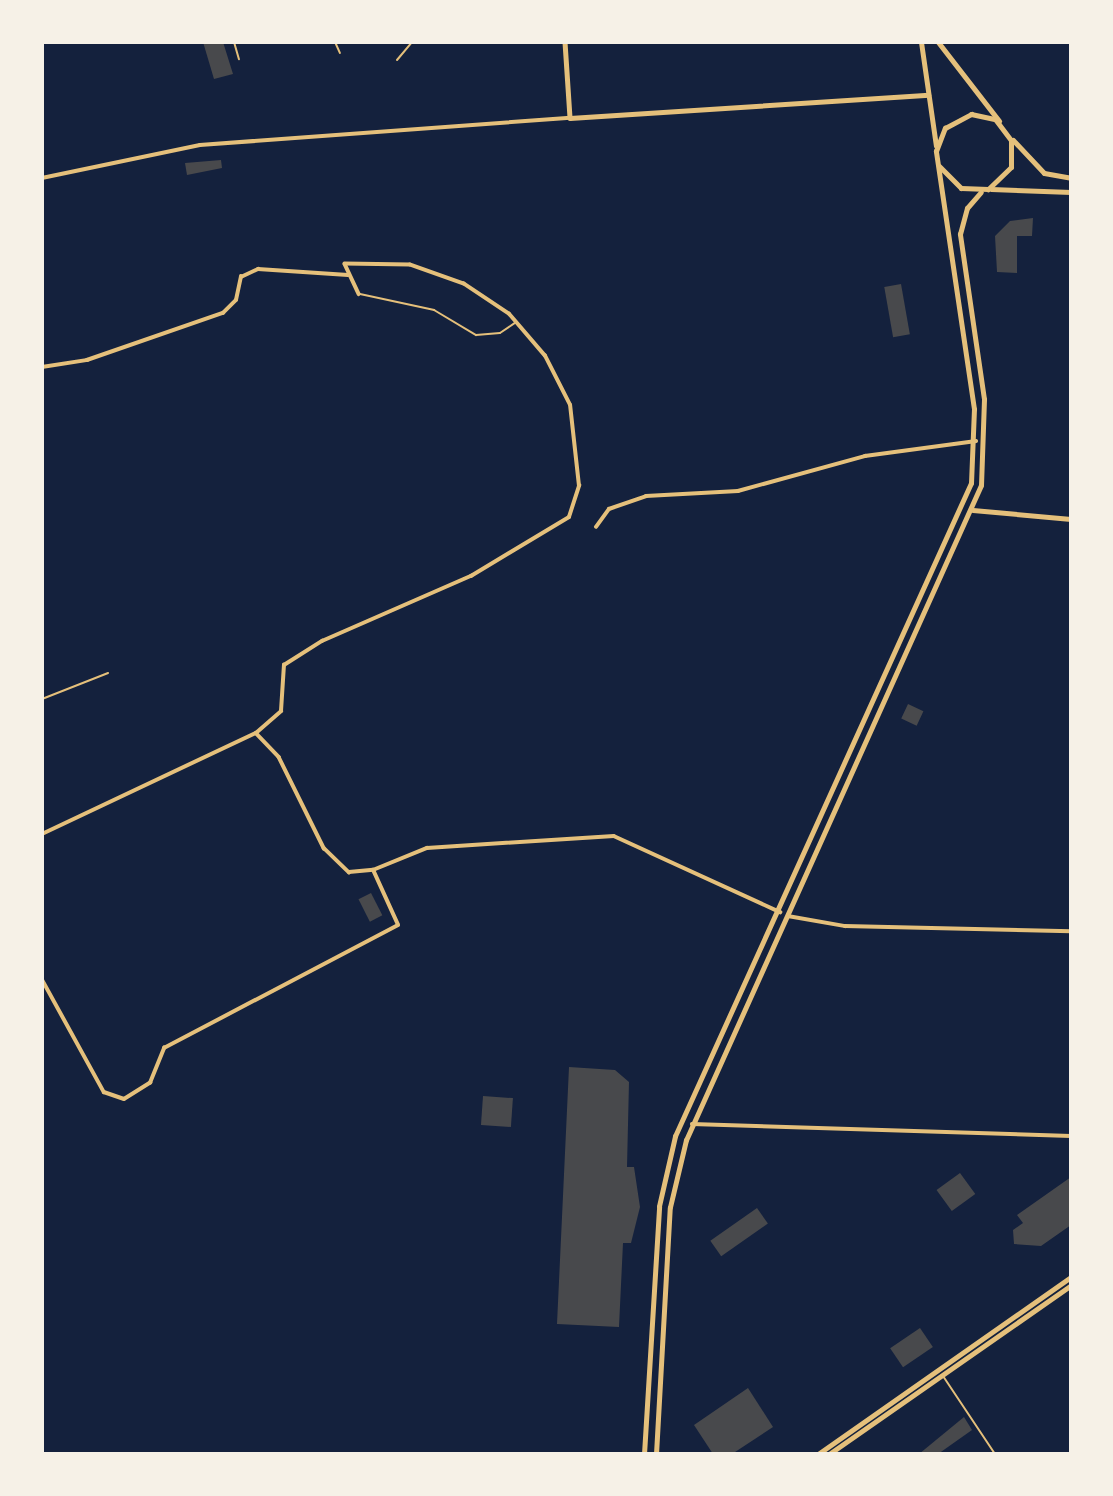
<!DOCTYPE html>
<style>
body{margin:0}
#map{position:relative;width:1113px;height:1496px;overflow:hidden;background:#14213d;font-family:Roboto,sans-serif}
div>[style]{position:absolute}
.building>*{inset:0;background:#48494c;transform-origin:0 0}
.service>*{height:2px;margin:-1px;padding:0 1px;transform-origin:1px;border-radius:1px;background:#e5c07b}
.minor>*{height:3.5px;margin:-1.75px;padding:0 1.75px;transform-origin:1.75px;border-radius:1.75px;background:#e5c07b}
.tertiary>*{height:4.5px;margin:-2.25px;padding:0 2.25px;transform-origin:2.25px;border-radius:2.25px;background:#e5c07b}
.primary>*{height:5px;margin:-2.5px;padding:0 2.5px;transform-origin:2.5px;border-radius:2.5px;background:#e5c07b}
span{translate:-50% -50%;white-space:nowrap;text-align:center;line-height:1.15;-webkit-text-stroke:5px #f6f1e7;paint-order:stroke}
.frame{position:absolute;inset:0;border:44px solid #f6f1e7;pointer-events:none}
</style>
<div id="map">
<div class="building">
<i style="clip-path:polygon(203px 42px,223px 42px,233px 74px,214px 79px)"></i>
<i style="clip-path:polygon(221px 160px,222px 168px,187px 175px,185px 163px)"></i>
<i style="clip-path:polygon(1033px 218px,1032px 236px,1017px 236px,1017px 273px,997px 272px,995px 236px,1010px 221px)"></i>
<i style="left:901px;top:284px;width:51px;height:17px;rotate:80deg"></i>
<i style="left:908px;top:704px;width:17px;height:16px;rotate:25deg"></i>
<i style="left:371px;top:893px;width:25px;height:14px;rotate:63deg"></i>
<i style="clip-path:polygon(569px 1067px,615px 1070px,629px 1082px,627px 1167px,634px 1167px,640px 1207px,631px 1243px,623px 1243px,619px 1327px,557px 1324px)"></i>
<i style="left:483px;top:1096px;width:30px;height:29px;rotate:4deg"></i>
<i style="left:960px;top:1173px;width:26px;height:29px;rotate:54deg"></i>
<i style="clip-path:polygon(1071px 1177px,1071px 1225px,1041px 1246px,1014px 1244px,1013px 1230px,1023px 1223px,1017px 1215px)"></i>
<i style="left:757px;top:1208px;width:19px;height:57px;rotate:55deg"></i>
<i style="left:920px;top:1328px;width:23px;height:36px;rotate:56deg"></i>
<i style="clip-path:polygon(748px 1388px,773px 1427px,732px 1454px,713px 1454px,694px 1425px)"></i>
<i style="clip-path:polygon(964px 1417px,972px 1430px,938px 1454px,919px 1454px)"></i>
</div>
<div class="service">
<i style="left:234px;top:42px;width:18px;rotate:74deg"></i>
<i style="left:335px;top:42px;width:12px;rotate:66deg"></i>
<i style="left:397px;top:60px;width:23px;rotate:-50deg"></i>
<i style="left:360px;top:294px;width:76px;rotate:12.2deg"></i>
<i style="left:434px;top:310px;width:49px;rotate:30.8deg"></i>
<i style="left:476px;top:335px;width:24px;rotate:-5deg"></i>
<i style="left:500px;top:333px;width:18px;rotate:-34deg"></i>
<i style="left:42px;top:699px;width:71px;rotate:-21.5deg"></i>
<i style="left:943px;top:1376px;width:94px;rotate:56.3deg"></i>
</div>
<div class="minor">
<i style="left:42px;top:178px;width:161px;rotate:-11.8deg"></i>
<i style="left:200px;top:145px;width:371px;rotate:-4.2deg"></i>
<i style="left:42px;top:367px;width:46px;rotate:-8.8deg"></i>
<i style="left:87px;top:360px;width:144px;rotate:-19.1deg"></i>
<i style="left:223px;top:313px;width:18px;rotate:-45deg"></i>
<i style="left:236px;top:300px;width:24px;rotate:-78deg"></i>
<i style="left:241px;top:277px;width:19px;rotate:-25deg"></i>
<i style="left:258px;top:269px;width:90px;rotate:3.8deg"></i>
<i style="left:596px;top:527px;width:22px;rotate:-54deg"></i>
<i style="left:609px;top:509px;width:39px;rotate:-19deg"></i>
<i style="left:646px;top:496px;width:92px;rotate:-3.1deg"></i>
<i style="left:738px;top:491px;width:132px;rotate:-15.4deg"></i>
<i style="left:865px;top:456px;width:112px;rotate:-7.7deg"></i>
<i style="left:256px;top:733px;width:33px;rotate:46deg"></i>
<i style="left:279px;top:757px;width:102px;rotate:63.7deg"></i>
<i style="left:324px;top:848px;width:35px;rotate:44deg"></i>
<i style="left:349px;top:872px;width:24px;rotate:-5deg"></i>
<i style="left:373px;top:870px;width:58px;rotate:-22.2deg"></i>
<i style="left:427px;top:848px;width:187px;rotate:-3.7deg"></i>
<i style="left:614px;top:836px;width:183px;rotate:24.6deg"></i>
<i style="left:42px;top:834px;width:237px;rotate:-25.3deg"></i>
<i style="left:256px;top:733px;width:33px;rotate:-41deg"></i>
<i style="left:281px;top:711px;width:46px;rotate:-86.3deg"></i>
<i style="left:284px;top:665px;width:45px;rotate:-32.3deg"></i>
<i style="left:322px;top:641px;width:163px;rotate:-23.6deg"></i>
<i style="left:471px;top:576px;width:114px;rotate:-31deg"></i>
<i style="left:569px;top:517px;width:33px;rotate:-72deg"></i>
<i style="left:579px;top:486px;width:81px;rotate:-96.3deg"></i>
<i style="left:570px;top:405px;width:55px;rotate:-117deg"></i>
<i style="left:545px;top:356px;width:55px;rotate:-130.6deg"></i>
<i style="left:509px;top:314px;width:54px;rotate:-146.3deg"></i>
<i style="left:464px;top:284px;width:57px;rotate:-160.6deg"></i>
<i style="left:410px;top:265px;width:65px;rotate:-179.1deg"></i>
<i style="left:345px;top:264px;width:33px;rotate:65deg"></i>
<i style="left:788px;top:916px;width:58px;rotate:10deg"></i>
<i style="left:845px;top:926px;width:226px;rotate:1.3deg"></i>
<i style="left:42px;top:979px;width:129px;rotate:61.2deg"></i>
<i style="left:104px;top:1092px;width:21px;rotate:19deg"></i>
<i style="left:124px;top:1099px;width:31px;rotate:-32deg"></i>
<i style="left:150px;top:1083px;width:38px;rotate:-68deg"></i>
<i style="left:164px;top:1048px;width:264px;rotate:-27.7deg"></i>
<i style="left:398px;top:925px;width:60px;rotate:-114.4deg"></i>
<i style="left:692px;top:1124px;width:379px;rotate:1.8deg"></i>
</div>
<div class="tertiary">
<i style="left:565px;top:42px;width:76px;rotate:86.2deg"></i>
<i style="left:570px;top:118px;width:359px;rotate:-3.7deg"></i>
<i style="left:973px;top:510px;width:98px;rotate:5.2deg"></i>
</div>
<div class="primary">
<i style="left:921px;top:42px;width:105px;rotate:81.8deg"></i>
<i style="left:938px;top:42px;width:100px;rotate:52.3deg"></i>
<i style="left:1013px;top:140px;width:45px;rotate:46.8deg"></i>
<i style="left:1044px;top:173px;width:27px;rotate:10deg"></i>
<i style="left:991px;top:189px;width:80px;rotate:2.1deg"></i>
<i style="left:644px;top:1454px;width:248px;rotate:-86.5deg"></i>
<i style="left:659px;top:1206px;width:72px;rotate:-77.1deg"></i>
<i style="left:675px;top:1136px;width:717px;rotate:-65.62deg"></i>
<i style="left:971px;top:483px;width:74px;rotate:-87.7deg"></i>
<i style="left:974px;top:409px;width:261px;rotate:-98.4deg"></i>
<i style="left:936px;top:151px;width:25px;rotate:-69deg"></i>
<i style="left:945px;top:128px;width:30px;rotate:-28deg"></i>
<i style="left:971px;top:114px;width:25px;rotate:12deg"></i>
<i style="left:995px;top:119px;width:26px;rotate:53deg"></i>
<i style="left:1011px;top:140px;width:27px;rotate:90deg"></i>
<i style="left:1011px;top:167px;width:32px;rotate:136deg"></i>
<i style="left:988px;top:189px;width:27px;rotate:-178deg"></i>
<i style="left:961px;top:188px;width:31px;rotate:-135deg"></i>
<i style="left:656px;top:1454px;width:247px;rotate:-86.8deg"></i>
<i style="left:670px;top:1207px;width:69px;rotate:-76.6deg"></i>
<i style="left:686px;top:1140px;width:718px;rotate:-65.75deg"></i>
<i style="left:981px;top:485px;width:86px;rotate:-88deg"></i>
<i style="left:984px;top:399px;width:167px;rotate:-98.3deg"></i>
<i style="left:960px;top:234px;width:27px;rotate:-75deg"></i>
<i style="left:967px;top:208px;width:21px;rotate:-49deg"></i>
<i style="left:818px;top:1454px;width:309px;rotate:-35deg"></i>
<i style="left:829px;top:1454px;width:295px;rotate:-34.9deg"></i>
</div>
<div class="frame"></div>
</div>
